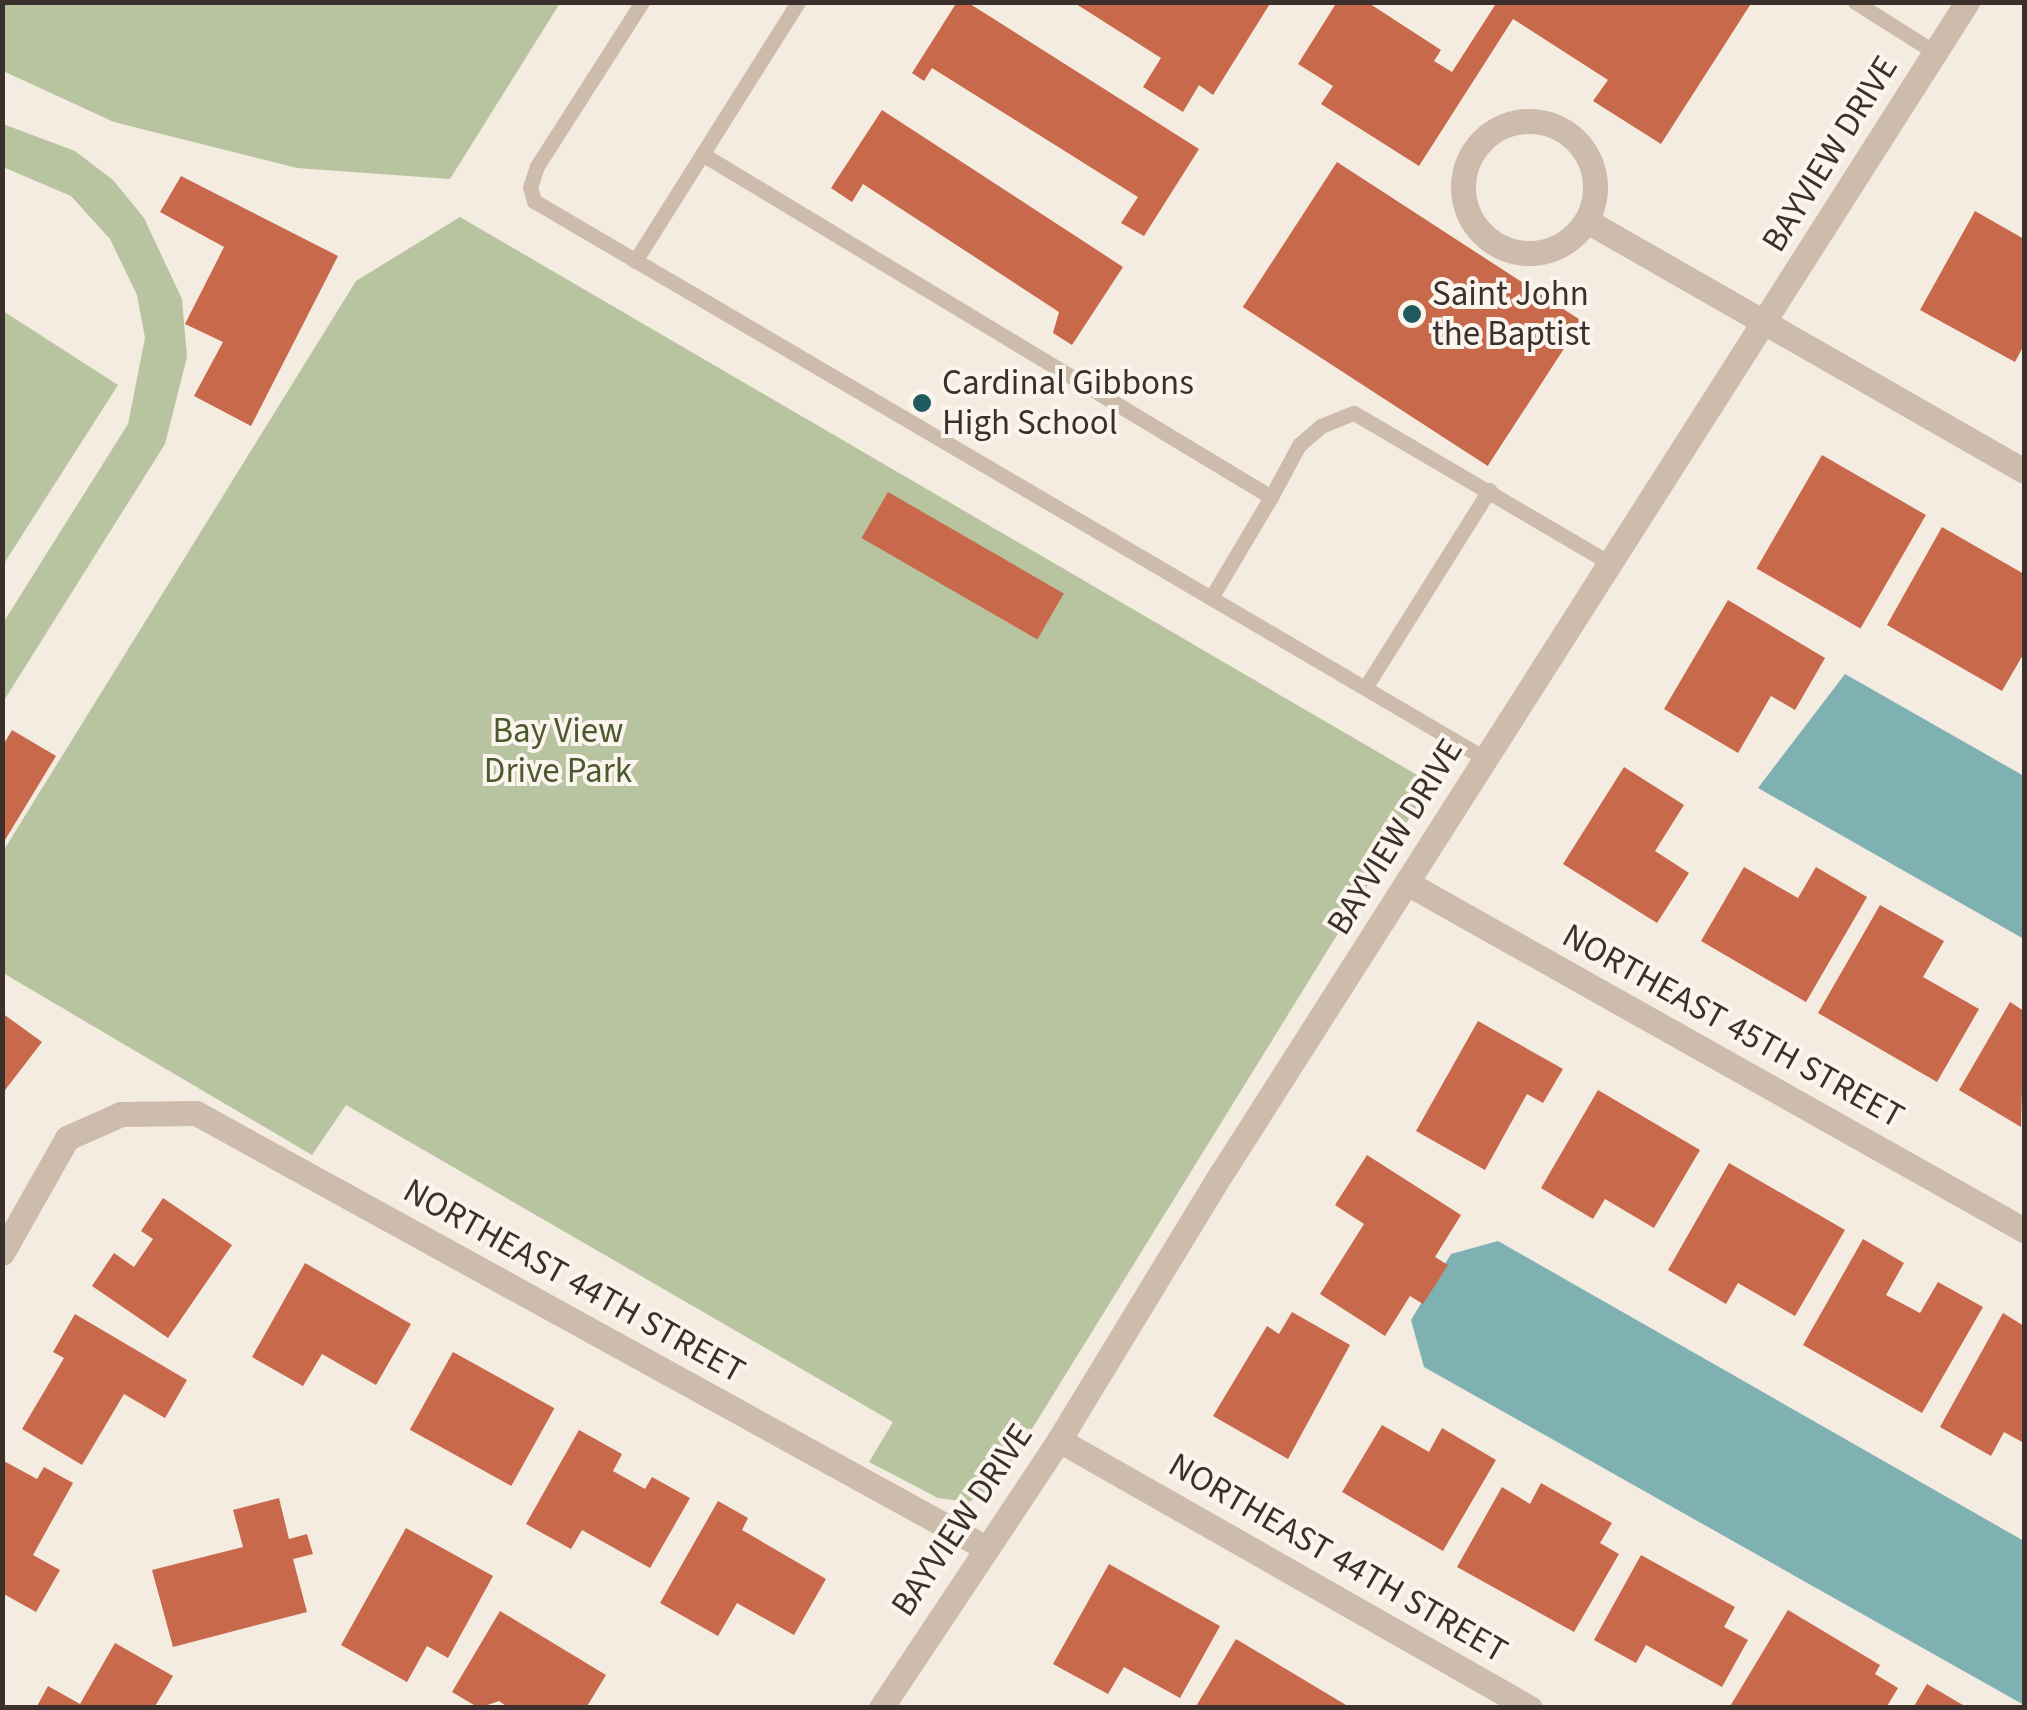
<!DOCTYPE html>
<style>
body{margin:0}
#map{position:relative;width:2027px;height:1710px;overflow:hidden;background:#f4ebe1;font-family:"Source Sans 3",sans-serif}
div>[style]{position:absolute}
.green>*{inset:0;background:#b8c4a0}
.water>*{inset:0;background:#7fb0b2}
.building>*{inset:0;background:#c8694b;transform-origin:0 0}
.service>*{height:15px;margin:-7.5px;padding:0 7.5px;transform-origin:7.5px;border-radius:7.5px;background:#cdbbac}
.minor>*{height:25px;margin:-12.5px;padding:0 12.5px;transform-origin:12.5px;border-radius:12.5px;background:#cdbbac}
.minor>.ring{margin:-12.5px;padding:0;box-sizing:content-box;background:none;border:25px solid #cdbbac;border-radius:50%}
.tertiary>*{height:25px;margin:-12.5px;padding:0 12.5px;transform-origin:12.5px;border-radius:12.5px;background:#cdbbac}
.dots>*{width:28px;height:28px;translate:-50% -50%;box-sizing:border-box;border:5px solid #fbf5ee;border-radius:50%}
span{translate:-50% -50%;white-space:nowrap;text-align:center;line-height:1.15;-webkit-text-stroke:8px #fbf5ee;paint-order:stroke}
.street-label{font-size:35px;color:#3b302b}
.poi-label{font-size:35px;color:#3b302b}
.left{translate:0 -50%;text-align:left}
.park-label{font-size:35px;color:#4a5a2e}
.frame{position:absolute;inset:0;border:5px solid #3b302b;pointer-events:none}
</style>
<div id="map">
<div class="green">
<i style="clip-path:polygon(3px 2px,560px 2px,560px 3px,450px 179px,297px 168px,114px 122px,3px 71px)"></i>
<i style="clip-path:polygon(3px 124px,75px 151px,113px 180px,144px 218px,182px 299px,187px 357px,165px 444px,3px 702px,3px 623px,128px 424px,145px 338px,137px 295px,110px 239px,71px 196px,3px 167px)"></i>
<i style="clip-path:polygon(460px 217px,1431px 783px,998px 1484px,969px 1502px,938px 1498px,869px 1462px,893px 1422px,346px 1105px,312px 1155px,3px 973px,2px 853px,356px 281px)"></i>
<i style="clip-path:polygon(3px 311px,118px 385px,3px 565px)"></i>
</div>
<div class="water">
<i style="clip-path:polygon(1845px 674px,2024px 776px,2024px 939px,1758px 788px)"></i>
<i style="clip-path:polygon(1498px 1241px,2024px 1541px,2024px 1705px,1424px 1367px,1411px 1320px,1451px 1254px)"></i>
</div>
<div class="building">
<i style="clip-path:polygon(957px 2px,967px 2px,1199px 149px,1144px 236px,1121px 223px,1138px 197px,932px 68px,924px 81px,912px 73px)"></i>
<i style="clip-path:polygon(1073px 2px,1271px 2px,1213px 95px,1199px 85px,1183px 112px,1143px 87px,1161px 58px)"></i>
<i style="clip-path:polygon(1337px 2px,1367px 2px,1441px 50px,1434px 61px,1452px 72px,1497px 2px,1752px 2px,1661px 144px,1593px 101px,1608px 80px,1513px 19px,1419px 166px,1321px 104px,1333px 86px,1298px 64px)"></i>
<i style="clip-path:polygon(882px 110px,1123px 267px,1072px 345px,1053px 333px,1059px 312px,863px 184px,852px 202px,831px 188px)"></i>
<i style="left:1337px;top:162px;width:292px;height:173px;rotate:33deg"></i>
<i style="clip-path:polygon(181px 176px,338px 256px,251px 426px,194px 396px,223px 342px,185px 324px,224px 247px,160px 212px)"></i>
<i style="clip-path:polygon(1975px 211px,2024px 239px,2024px 345px,2015px 362px,1920px 310px)"></i>
<i style="left:1822px;top:455px;width:120px;height:131px;rotate:30deg"></i>
<i style="left:888px;top:492px;width:203px;height:53px;rotate:30deg"></i>
<i style="clip-path:polygon(1942px 527px,2024px 574px,2024px 653px,2002px 691px,1887px 625px)"></i>
<i style="clip-path:polygon(1728px 600px,1825px 658px,1795px 710px,1771px 696px,1738px 753px,1664px 709px)"></i>
<i style="clip-path:polygon(12px 730px,56px 756px,2px 845px,2px 747px)"></i>
<i style="clip-path:polygon(1624px 767px,1684px 805px,1655px 851px,1689px 873px,1657px 923px,1563px 864px)"></i>
<i style="clip-path:polygon(1744px 867px,1798px 898px,1816px 867px,1867px 897px,1806px 1002px,1701px 941px)"></i>
<i style="clip-path:polygon(1880px 905px,1944px 941px,1923px 977px,1979px 1009px,1937px 1082px,1818px 1013px)"></i>
<i style="clip-path:polygon(2010px 1002px,2024px 1011px,2021px 1127px,1959px 1090px)"></i>
<i style="clip-path:polygon(2px 1013px,42px 1042px,2px 1094px)"></i>
<i style="clip-path:polygon(1478px 1021px,1563px 1069px,1543px 1103px,1527px 1094px,1485px 1170px,1416px 1131px)"></i>
<i style="clip-path:polygon(1598px 1090px,1700px 1150px,1654px 1228px,1605px 1199px,1593px 1219px,1541px 1188px)"></i>
<i style="clip-path:polygon(1367px 1155px,1461px 1215px,1435px 1257px,1448px 1265px,1423px 1304px,1410px 1296px,1385px 1336px,1320px 1294px,1364px 1224px,1335px 1205px)"></i>
<i style="clip-path:polygon(1729px 1163px,1845px 1230px,1795px 1316px,1738px 1283px,1726px 1304px,1668px 1270px)"></i>
<i style="clip-path:polygon(163px 1198px,232px 1245px,168px 1338px,92px 1286px,114px 1253px,134px 1267px,153px 1239px,141px 1231px)"></i>
<i style="clip-path:polygon(1863px 1239px,1904px 1263px,1886px 1295px,1920px 1313px,1938px 1282px,1983px 1307px,1922px 1413px,1803px 1345px)"></i>
<i style="clip-path:polygon(305px 1263px,411px 1324px,376px 1385px,322px 1354px,303px 1386px,252px 1357px)"></i>
<i style="clip-path:polygon(1292px 1312px,1350px 1345px,1288px 1459px,1213px 1416px,1267px 1326px,1279px 1334px)"></i>
<i style="clip-path:polygon(2003px 1313px,2024px 1326px,2024px 1443px,2004px 1432px,1991px 1456px,1940px 1427px)"></i>
<i style="clip-path:polygon(75px 1314px,187px 1380px,165px 1418px,124px 1394px,82px 1465px,22px 1429px,64px 1358px,53px 1352px)"></i>
<i style="left:453px;top:1352px;width:116px;height:89px;rotate:29deg"></i>
<i style="clip-path:polygon(1382px 1425px,1429px 1452px,1442px 1428px,1496px 1460px,1443px 1551px,1342px 1492px)"></i>
<i style="clip-path:polygon(579px 1430px,622px 1454px,613px 1471px,645px 1489px,652px 1477px,690px 1498px,650px 1568px,582px 1530px,571px 1549px,526px 1524px)"></i>
<i style="clip-path:polygon(2px 1460px,37px 1479px,44px 1467px,73px 1483px,33px 1555px,60px 1570px,36px 1612px,2px 1593px)"></i>
<i style="clip-path:polygon(1541px 1483px,1612px 1523px,1600px 1543px,1619px 1554px,1574px 1632px,1457px 1567px,1502px 1487px,1530px 1504px)"></i>
<i style="clip-path:polygon(279px 1498px,289px 1539px,307px 1534px,313px 1554px,293px 1559px,307px 1612px,173px 1647px,152px 1570px,243px 1547px,233px 1510px)"></i>
<i style="clip-path:polygon(718px 1501px,748px 1518px,742px 1530px,826px 1579px,794px 1635px,737px 1603px,718px 1636px,660px 1603px)"></i>
<i style="clip-path:polygon(406px 1528px,493px 1576px,448px 1658px,427px 1646px,407px 1682px,341px 1645px)"></i>
<i style="clip-path:polygon(1641px 1555px,1735px 1607px,1724px 1627px,1748px 1640px,1722px 1687px,1646px 1645px,1636px 1663px,1594px 1640px)"></i>
<i style="clip-path:polygon(1109px 1564px,1220px 1626px,1180px 1698px,1124px 1667px,1108px 1694px,1053px 1664px)"></i>
<i style="clip-path:polygon(1788px 1610px,1880px 1665px,1875px 1674px,1898px 1688px,1886px 1708px,1729px 1708px)"></i>
<i style="clip-path:polygon(500px 1611px,606px 1675px,586px 1708px,509px 1708px,499px 1701px,479px 1708px,452px 1692px)"></i>
<i style="clip-path:polygon(1236px 1639px,1351px 1708px,1195px 1708px)"></i>
<i style="clip-path:polygon(115px 1643px,173px 1676px,154px 1708px,36px 1708px,48px 1686px,80px 1704px)"></i>
<i style="clip-path:polygon(1927px 1684px,1968px 1708px,1913px 1708px)"></i>
</div>
<div class="service">
<i style="left:642px;top:2px;width:195px;rotate:122.6deg"></i>
<i style="left:537px;top:166px;width:22px;rotate:108deg"></i>
<i style="left:530px;top:187px;width:15px;rotate:74deg"></i>
<i style="left:534px;top:201px;width:1103px;rotate:30.38deg"></i>
<i style="left:1855px;top:2px;width:96px;rotate:32.2deg"></i>
<i style="left:702px;top:154px;width:664px;rotate:31.08deg"></i>
<i style="left:1271px;top:497px;width:59px;rotate:-61.7deg"></i>
<i style="left:1299px;top:445px;width:29px;rotate:-41deg"></i>
<i style="left:1321px;top:426px;width:35px;rotate:-22deg"></i>
<i style="left:1354px;top:413px;width:298px;rotate:30.4deg"></i>
<i style="left:635px;top:261px;width:306px;rotate:-57.8deg"></i>
<i style="left:1211px;top:598px;width:117px;rotate:-59.3deg"></i>
<i style="left:1365px;top:688px;width:234px;rotate:-57.9deg"></i>
</div>
<div class="minor">
<i class="ring" style="left:1463px;top:121px;width:107px;height:107px"></i>
<i style="left:1587px;top:221px;width:503px;rotate:29.77deg"></i>
<i style="left:1407px;top:883px;width:708px;rotate:29.35deg"></i>
<i style="left:2px;top:1253px;width:132px;rotate:-60.5deg"></i>
<i style="left:67px;top:1138px;width:59px;rotate:-24deg"></i>
<i style="left:121px;top:1114px;width:75px;rotate:-0.8deg"></i>
<i style="left:196px;top:1113px;width:900px;rotate:28.84deg"></i>
<i style="left:1059px;top:1440px;width:542px;rotate:29.64deg"></i>
</div>
<div class="tertiary">
<i style="left:881px;top:1708px;width:322px;rotate:-56.4deg"></i>
<i style="left:1059px;top:1440px;width:311px;rotate:-58.7deg"></i>
<i style="left:1221px;top:1174px;width:1389px;rotate:-57.52deg"></i>
</div>
<div class="dots">
<i style="left:1412px;top:314px;background:#1f5a5e"></i>
<i style="left:922px;top:403px;background:#1f5a5e"></i>
</div>
<div class="street-label">
<span style="left:1830px;top:154px;rotate:-58deg">BAYVIEW DRIVE</span>
<span style="left:1395px;top:837px;rotate:-58deg">BAYVIEW DRIVE</span>
<span style="left:1733px;top:1026px;rotate:29deg">NORTHEAST 45TH STREET</span>
<span style="left:574px;top:1281px;rotate:29deg">NORTHEAST 44TH STREET</span>
<span style="left:962px;top:1520px;rotate:-56deg">BAYVIEW DRIVE</span>
<span style="left:1338px;top:1558px;rotate:30deg">NORTHEAST 44TH STREET</span>
</div>
<div class="poi-label">
<span class="left" style="left:1432px;top:314px">Saint John<br>the Baptist</span>
<span class="left" style="left:942px;top:403px">Cardinal Gibbons<br>High School</span>
</div>
<div class="park-label">
<span style="left:558px;top:751px">Bay View<br>Drive Park</span>
</div>
<div class="frame"></div>
</div>
